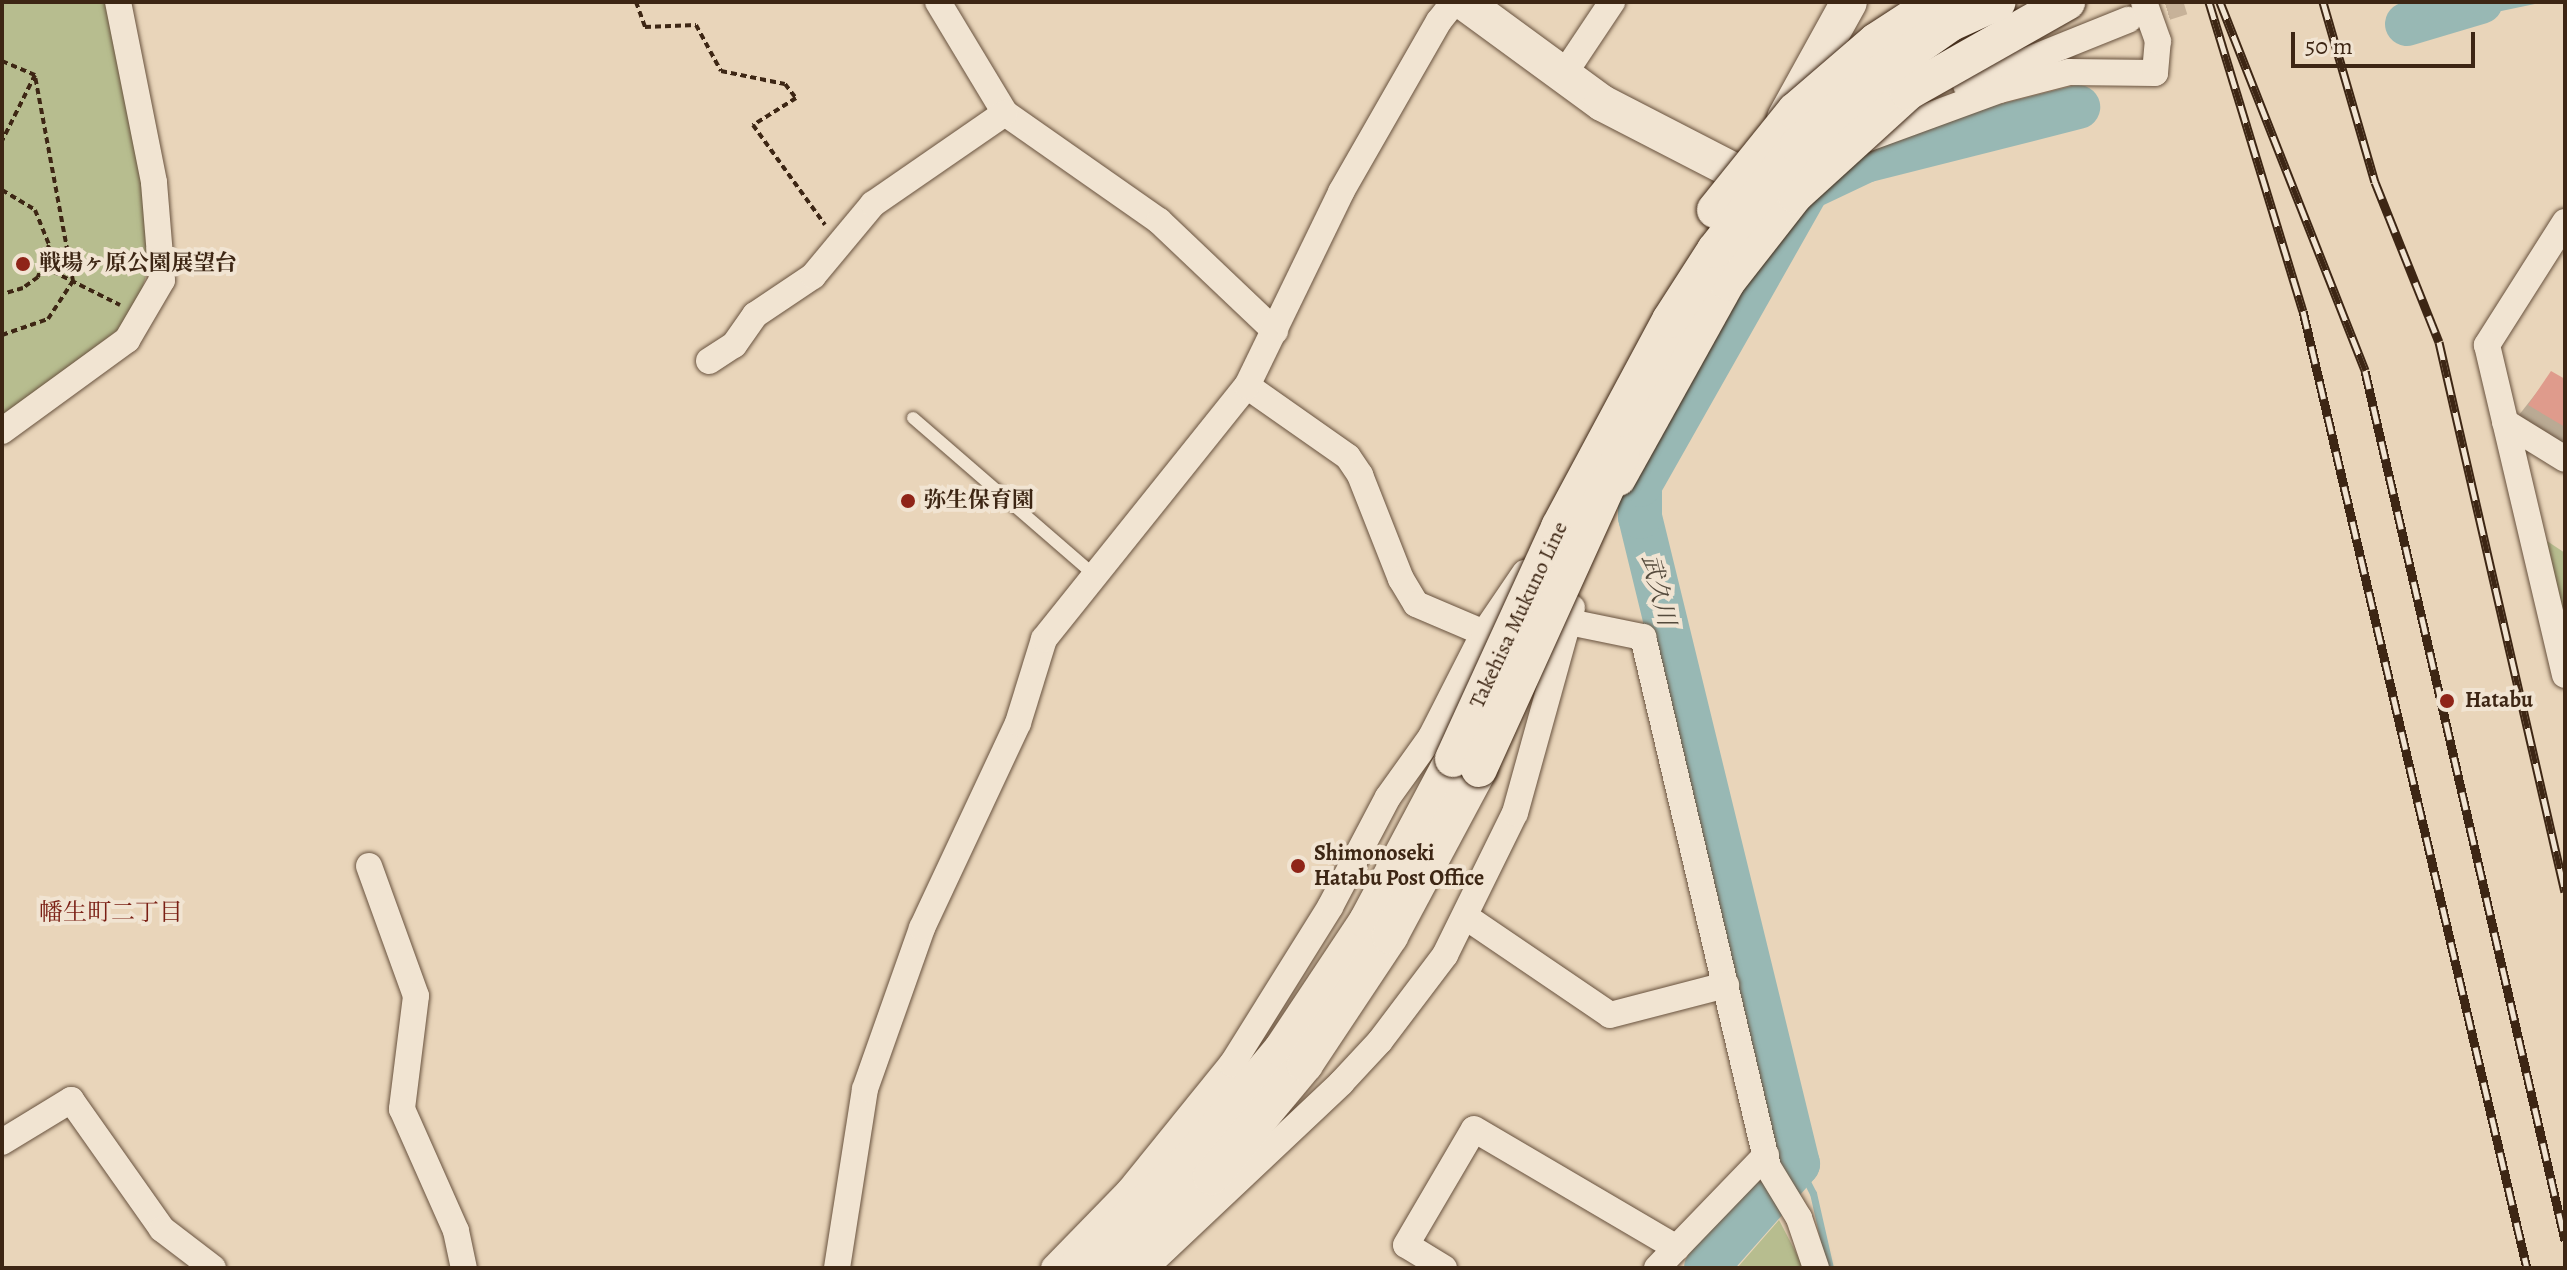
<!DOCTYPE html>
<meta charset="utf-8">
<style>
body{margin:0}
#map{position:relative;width:2567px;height:1270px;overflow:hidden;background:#e9d5ba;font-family:Alegreya,"Noto Serif JP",serif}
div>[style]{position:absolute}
.green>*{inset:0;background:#b7bd8f}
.water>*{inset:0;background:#98b8b4}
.shadow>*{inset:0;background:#0003}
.stream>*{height:7px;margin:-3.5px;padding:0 3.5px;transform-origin:3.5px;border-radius:3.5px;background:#98b8b4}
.river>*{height:44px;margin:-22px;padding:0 22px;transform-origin:22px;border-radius:22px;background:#98b8b4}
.building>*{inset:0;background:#df9b8c}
.street-tunnel>*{height:26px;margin-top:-13px;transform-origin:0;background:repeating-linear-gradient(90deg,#c7b299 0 26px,transparent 0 39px)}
.path>*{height:4px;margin-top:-2px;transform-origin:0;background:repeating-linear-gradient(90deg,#3d2614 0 6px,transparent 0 10px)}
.roads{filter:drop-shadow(0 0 2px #68523e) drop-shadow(0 0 2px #68523e)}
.lane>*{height:12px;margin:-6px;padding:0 6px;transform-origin:6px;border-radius:6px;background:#f1e4d2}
.street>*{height:26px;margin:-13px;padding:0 13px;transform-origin:13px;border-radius:13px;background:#f1e4d2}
.secondary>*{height:36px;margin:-18px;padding:0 18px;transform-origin:18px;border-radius:18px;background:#f1e4d2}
.rail>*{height:9px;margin-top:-4.5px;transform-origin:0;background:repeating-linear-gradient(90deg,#f1e4d2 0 18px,#3d2614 0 36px);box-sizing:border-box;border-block:2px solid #3d2614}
.bridges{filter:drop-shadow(0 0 2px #3d2614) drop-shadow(0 0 2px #3d2614)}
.secondary-bridge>*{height:36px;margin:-18px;padding:0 18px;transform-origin:18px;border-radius:18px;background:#f1e4d2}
.dots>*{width:22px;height:22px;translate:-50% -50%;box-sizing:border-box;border:4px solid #f1e4d2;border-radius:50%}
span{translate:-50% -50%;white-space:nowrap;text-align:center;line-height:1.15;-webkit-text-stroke:8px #f1e4d2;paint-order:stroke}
.poi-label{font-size:22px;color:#3d2614;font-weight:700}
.left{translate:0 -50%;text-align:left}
.street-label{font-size:22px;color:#3d2614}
.water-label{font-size:24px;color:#544a3c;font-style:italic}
.neighbourhood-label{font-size:24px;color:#7a1f14}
.frame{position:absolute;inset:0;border:4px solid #3d2614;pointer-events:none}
.scale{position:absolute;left:2291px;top:32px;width:184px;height:36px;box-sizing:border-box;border:4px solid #3d2614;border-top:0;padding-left:10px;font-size:24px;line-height:28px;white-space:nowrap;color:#3d2614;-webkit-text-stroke:6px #f1e4d2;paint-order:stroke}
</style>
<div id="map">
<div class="green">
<i style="clip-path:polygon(2px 2px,107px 2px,147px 210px,148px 268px,140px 297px,123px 326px,2px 417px)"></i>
<i style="clip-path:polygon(2547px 541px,2565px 553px,2565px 620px)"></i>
<i style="clip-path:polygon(1779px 1220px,1804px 1268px,1737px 1268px)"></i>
</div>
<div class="water">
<i style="clip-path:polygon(2451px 2px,2545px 2px,2439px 24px,2418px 21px,2424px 13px)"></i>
</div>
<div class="shadow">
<i style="clip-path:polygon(2552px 373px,2565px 382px,2565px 451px,2515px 420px)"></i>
</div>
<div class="stream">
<i style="left:1798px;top:1164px;width:33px;rotate:63deg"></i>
<i style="left:1813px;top:1193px;width:77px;rotate:77.2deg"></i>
</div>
<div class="river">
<i style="left:2407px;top:24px;width:77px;rotate:-16.6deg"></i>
<i style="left:1706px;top:1268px;width:139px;rotate:-48.5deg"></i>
<i style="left:1798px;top:1164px;width:666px;rotate:-103.72deg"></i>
<i style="left:1640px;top:517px;width:32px;rotate:-90deg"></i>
<i style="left:1640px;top:485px;width:341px;rotate:-60.5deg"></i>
<i style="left:1808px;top:188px;width:63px;rotate:-25.3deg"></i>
<i style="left:1865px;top:161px;width:220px;rotate:-14.2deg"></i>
</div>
<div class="building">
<i style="clip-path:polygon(2551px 371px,2565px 379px,2565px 427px,2528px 405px)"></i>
</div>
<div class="street-tunnel">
<i style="left:2129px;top:19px;width:57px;rotate:-17.5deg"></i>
</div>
<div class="path">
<i style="left:636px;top:2px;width:27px;rotate:70deg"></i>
<i style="left:645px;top:27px;width:51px;rotate:-2.2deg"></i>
<i style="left:696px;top:25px;width:52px;rotate:61.5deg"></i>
<i style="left:721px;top:71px;width:65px;rotate:11.5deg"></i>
<i style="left:785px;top:84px;width:18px;rotate:52deg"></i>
<i style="left:796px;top:98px;width:51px;rotate:147.9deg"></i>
<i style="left:753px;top:125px;width:123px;rotate:54.2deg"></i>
<i style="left:2px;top:61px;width:36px;rotate:23deg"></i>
<i style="left:35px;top:75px;width:74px;rotate:116.6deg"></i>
<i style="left:2px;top:190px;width:39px;rotate:31deg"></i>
<i style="left:35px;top:210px;width:38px;rotate:68deg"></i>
<i style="left:49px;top:245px;width:34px;rotate:109deg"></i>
<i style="left:38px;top:277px;width:19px;rotate:144deg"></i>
<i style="left:23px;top:288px;width:22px;rotate:164deg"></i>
<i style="left:44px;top:267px;width:85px;rotate:26.6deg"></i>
<i style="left:2px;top:335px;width:49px;rotate:-19.2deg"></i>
<i style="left:48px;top:319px;width:45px;rotate:-56.7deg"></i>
<i style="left:73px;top:281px;width:209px;rotate:-100.5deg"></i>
</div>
<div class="roads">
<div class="lane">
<i style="left:913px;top:418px;width:240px;rotate:40.9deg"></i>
</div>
<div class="street">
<i style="left:938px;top:2px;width:130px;rotate:58.9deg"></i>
<i style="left:1005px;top:113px;width:188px;rotate:35deg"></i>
<i style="left:1159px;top:221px;width:160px;rotate:43.5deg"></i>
<i style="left:1564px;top:74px;width:87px;rotate:-56.3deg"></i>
<i style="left:1966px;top:85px;width:175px;rotate:-21.9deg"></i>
<i style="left:1863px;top:140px;width:146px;rotate:-20.1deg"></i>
<i style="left:2000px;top:90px;width:71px;rotate:-14.6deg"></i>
<i style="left:2069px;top:72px;width:86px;rotate:0.7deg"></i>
<i style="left:2155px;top:73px;width:32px;rotate:-85deg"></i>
<i style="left:2158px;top:41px;width:41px;rotate:-109.7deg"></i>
<i style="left:2565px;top:222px;width:146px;rotate:122.4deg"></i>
<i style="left:2487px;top:345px;width:339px;rotate:76.7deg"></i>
<i style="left:709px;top:361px;width:30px;rotate:-33deg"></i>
<i style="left:734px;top:345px;width:37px;rotate:-55deg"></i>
<i style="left:755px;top:315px;width:70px;rotate:-33.9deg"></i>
<i style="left:813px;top:276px;width:94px;rotate:-50.2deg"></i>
<i style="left:873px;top:204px;width:160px;rotate:-34.6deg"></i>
<i style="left:1247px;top:386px;width:123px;rotate:35.1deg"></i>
<i style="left:1348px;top:457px;width:22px;rotate:56deg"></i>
<i style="left:1360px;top:475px;width:112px;rotate:68.5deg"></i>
<i style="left:1401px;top:579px;width:29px;rotate:59deg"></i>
<i style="left:1416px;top:604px;width:74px;rotate:23.1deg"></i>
<i style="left:1484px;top:633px;width:86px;rotate:-7.4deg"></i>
<i style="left:1569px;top:622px;width:76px;rotate:11.5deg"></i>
<i style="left:1643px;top:637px;width:545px;rotate:76.73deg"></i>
<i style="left:1768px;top:1167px;width:60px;rotate:58.7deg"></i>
<i style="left:1799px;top:1218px;width:53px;rotate:71.2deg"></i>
<i style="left:2505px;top:422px;width:70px;rotate:31.7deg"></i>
<i style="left:2px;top:431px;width:155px;rotate:-36.1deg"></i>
<i style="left:127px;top:340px;width:69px;rotate:-59.7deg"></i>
<i style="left:162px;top:280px;width:98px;rotate:-94.7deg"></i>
<i style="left:154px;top:182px;width:184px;rotate:-101.3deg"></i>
<i style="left:369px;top:866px;width:138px;rotate:70.1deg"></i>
<i style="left:416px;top:996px;width:114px;rotate:97.1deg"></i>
<i style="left:402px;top:1109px;width:133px;rotate:66.1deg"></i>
<i style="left:456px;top:1231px;width:38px;rotate:78deg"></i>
<i style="left:1466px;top:917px;width:174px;rotate:34.2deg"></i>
<i style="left:1610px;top:1015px;width:120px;rotate:-14.5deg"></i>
<i style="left:2px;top:1142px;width:81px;rotate:-31.3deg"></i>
<i style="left:71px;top:1100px;width:158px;rotate:54.8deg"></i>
<i style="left:162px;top:1229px;width:64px;rotate:37.4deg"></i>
<i style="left:837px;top:1268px;width:181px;rotate:-81.1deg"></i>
<i style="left:865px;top:1089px;width:171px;rotate:-70.5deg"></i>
<i style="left:922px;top:928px;width:226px;rotate:-64.9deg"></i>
<i style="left:1018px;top:723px;width:88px;rotate:-72.8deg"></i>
<i style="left:1044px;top:639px;width:324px;rotate:-51.3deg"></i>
<i style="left:1247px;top:386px;width:216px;rotate:-64.1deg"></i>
<i style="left:1341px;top:192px;width:197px;rotate:-60.2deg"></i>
<i style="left:1439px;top:21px;width:16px;rotate:-52deg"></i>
<i style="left:1449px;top:8px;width:15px;rotate:-23deg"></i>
<i style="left:1054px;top:1268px;width:107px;rotate:-45.8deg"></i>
<i style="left:1129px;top:1191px;width:164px;rotate:-51deg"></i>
<i style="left:1232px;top:1064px;width:185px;rotate:-58deg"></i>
<i style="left:1330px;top:907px;width:124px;rotate:-62.2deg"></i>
<i style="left:1388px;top:797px;width:74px;rotate:-54.4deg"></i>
<i style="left:1431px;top:737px;width:117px;rotate:-63deg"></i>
<i style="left:1484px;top:633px;width:73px;rotate:-55.7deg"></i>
<i style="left:1145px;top:1268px;width:270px;rotate:-43.3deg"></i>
<i style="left:1341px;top:1083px;width:57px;rotate:-47.1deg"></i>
<i style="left:1380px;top:1041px;width:108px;rotate:-52.9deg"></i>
<i style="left:1445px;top:955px;width:158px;rotate:-63.8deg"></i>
<i style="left:1515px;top:813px;width:213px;rotate:-74.5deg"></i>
<i style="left:1444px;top:1268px;width:44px;rotate:-148.8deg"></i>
<i style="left:1406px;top:1245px;width:134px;rotate:-59.6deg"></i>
<i style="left:1474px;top:1129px;width:235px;rotate:30.4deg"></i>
<i style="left:1657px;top:1268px;width:157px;rotate:-46deg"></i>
</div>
<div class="secondary">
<i style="left:1464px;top:2px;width:171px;rotate:36.2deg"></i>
<i style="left:1602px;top:103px;width:168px;rotate:27.3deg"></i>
<i style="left:1785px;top:118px;width:132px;rotate:-61.1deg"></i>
<i style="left:1076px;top:1268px;width:156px;rotate:-43.7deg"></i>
<i style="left:1189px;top:1160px;width:145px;rotate:-50deg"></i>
<i style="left:1282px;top:1049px;width:154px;rotate:-56.4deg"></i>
<i style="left:1367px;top:921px;width:183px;rotate:-62deg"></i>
<i style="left:1121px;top:1268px;width:128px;rotate:-45.3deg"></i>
<i style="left:1211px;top:1177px;width:147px;rotate:-50.2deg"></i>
<i style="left:1305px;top:1064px;width:154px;rotate:-56.4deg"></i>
<i style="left:1390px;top:936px;width:189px;rotate:-61.9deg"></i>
</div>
</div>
<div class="rail">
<i style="left:2209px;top:2px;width:323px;rotate:73.1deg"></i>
<i style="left:2303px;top:311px;width:983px;rotate:76.83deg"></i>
<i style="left:2220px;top:2px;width:396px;rotate:68.5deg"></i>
<i style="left:2365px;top:371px;width:892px;rotate:77.04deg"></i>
<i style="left:2323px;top:2px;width:187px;rotate:73.9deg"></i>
<i style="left:2375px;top:182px;width:172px;rotate:68.2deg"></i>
<i style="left:2439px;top:342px;width:564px;rotate:77.1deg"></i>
</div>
<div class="bridges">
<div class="secondary-bridge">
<i style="left:1715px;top:210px;width:127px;rotate:-51.1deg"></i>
<i style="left:1795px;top:111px;width:107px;rotate:-40.8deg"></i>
<i style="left:1876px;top:41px;width:72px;rotate:-33deg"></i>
<i style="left:1618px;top:478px;width:224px;rotate:-60.9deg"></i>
<i style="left:1727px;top:282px;width:110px;rotate:-52deg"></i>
<i style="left:1795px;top:195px;width:153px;rotate:-42.3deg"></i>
<i style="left:1908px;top:92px;width:183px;rotate:-29.5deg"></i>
<i style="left:1453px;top:759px;width:255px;rotate:-65.4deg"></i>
<i style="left:1559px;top:527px;width:235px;rotate:-61.8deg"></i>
<i style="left:1670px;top:320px;width:83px;rotate:-57.3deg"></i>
<i style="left:1715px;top:250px;width:134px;rotate:-51.7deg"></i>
<i style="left:1798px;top:145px;width:102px;rotate:-41.8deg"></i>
<i style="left:1874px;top:77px;width:94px;rotate:-35deg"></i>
<i style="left:1951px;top:23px;width:51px;rotate:-24.1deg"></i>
<i style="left:1479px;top:769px;width:346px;rotate:-65.6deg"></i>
</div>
</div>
<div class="dots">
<i style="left:23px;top:264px;background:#8f2418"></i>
<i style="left:908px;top:501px;background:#8f2418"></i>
<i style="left:2447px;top:701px;background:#8f2418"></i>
<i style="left:1298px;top:866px;background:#8f2418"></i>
</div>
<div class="poi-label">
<span class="left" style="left:39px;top:264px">戦場ヶ原公園展望台</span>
<span class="left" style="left:924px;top:501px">弥生保育園</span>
<span class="left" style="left:2465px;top:701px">Hatabu</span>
<span class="left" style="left:1314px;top:866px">Shimonoseki<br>Hatabu Post Office</span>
</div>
<div class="street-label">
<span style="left:1519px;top:615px;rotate:-65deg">Takehisa Mukuno Line</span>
</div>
<div class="water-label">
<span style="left:1658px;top:590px;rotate:76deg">武久川</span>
</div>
<div class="neighbourhood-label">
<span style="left:111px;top:913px">幡生町二丁目</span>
</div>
<div class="frame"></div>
<div class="scale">50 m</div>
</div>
